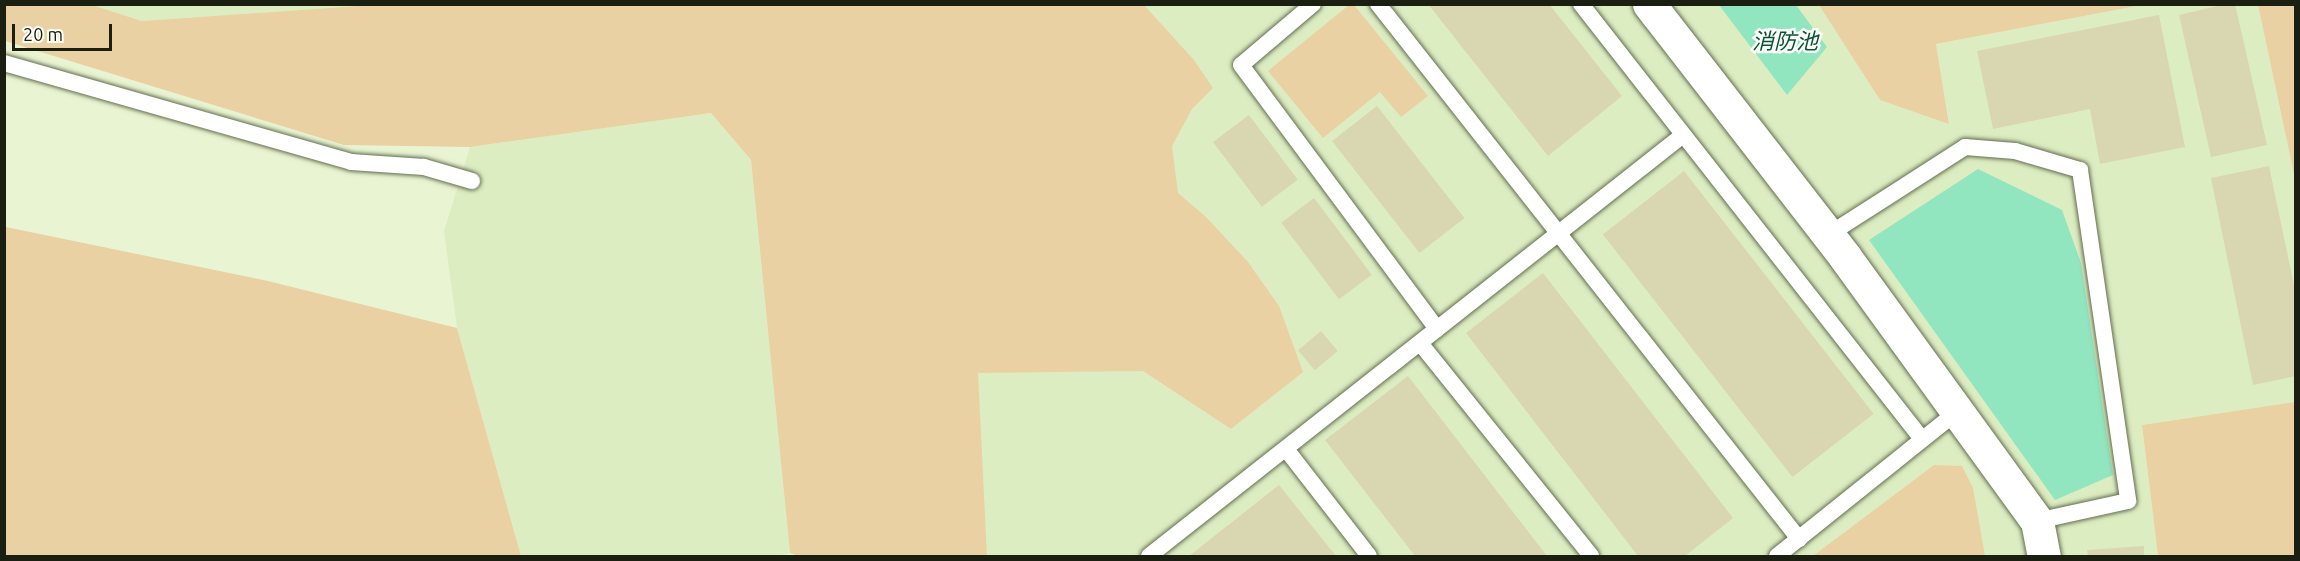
<!DOCTYPE html>
<meta charset="utf-8">
<style>
body{margin:0}
#map{position:relative;width:2300px;height:561px;overflow:hidden;background:#e9f5d2;font-family:Ubuntu,"Noto Sans SC",sans-serif}
div>[style]{position:absolute}
.built>*{inset:0;background:#ddedc2}
.green>*{inset:0;background:#e9d1a4}
.water>*{inset:0;background:#91e5bf}
.building>*{inset:0;background:#d9d6b2;transform-origin:0 0}
.roads{filter:drop-shadow(0 0 2px #636e4f) drop-shadow(0 0 2px #636e4f)}
.lane>*{height:16px;margin:-8px;padding:0 8px;transform-origin:8px;border-radius:8px;background:#fff}
.street>*{height:33px;margin:-16.5px;padding:0 16.5px;transform-origin:16.5px;border-radius:16.5px;background:#fff}
span{translate:-50% -50%;white-space:nowrap;text-align:center;line-height:1.15;-webkit-text-stroke:5px #fbfef7;paint-order:stroke}
.water-label{font-size:22px;color:#0c5139;font-style:italic}
.frame{position:absolute;inset:0;border:6px solid #1b1f12;pointer-events:none}
.scale{position:absolute;left:12px;top:24px;width:100px;height:27px;box-sizing:border-box;border:3px solid #1b1f12;border-top:0;padding-left:8px;font-size:18px;line-height:21px;white-space:nowrap;color:#1b1f12;-webkit-text-stroke:4px #fbfef7;paint-order:stroke}
</style>
<div id="map">
<div class="built">
<i style="clip-path:polygon(1819px 4px,1880px 100px,1949px 123px,1936px 44px,2142px 5px,2258px 5px,2295px 179px,2295px 402px,2142px 425px,2158px 556px,940px 556px,984px 5px)"></i>
<i style="clip-path:polygon(92px 5px,371px 5px,142px 21px)"></i>
<i style="clip-path:polygon(711px 113px,751px 160px,790px 553px,778px 556px,521px 556px,457px 328px,444px 231px,470px 147px)"></i>
</div>
<div class="green">
<i style="clip-path:polygon(371px 5px,1144px 5px,1194px 60px,1213px 88px,1192px 109px,1172px 146px,1178px 193px,1206px 217px,1248px 262px,1279px 306px,1303px 372px,1231px 429px,1143px 371px,978px 373px,987px 556px,798px 556px,790px 553px,751px 160px,711px 113px,470px 147px,344px 145px,5px 41px,5px 5px,92px 5px,142px 21px)"></i>
<i style="clip-path:polygon(1349px 5px,1354px 5px,1428px 96px,1401px 117px,1380px 92px,1323px 138px,1268px 71px)"></i>
<i style="clip-path:polygon(1819px 5px,2142px 5px,1936px 44px,1949px 124px,1880px 100px)"></i>
<i style="clip-path:polygon(2258px 5px,2295px 5px,2295px 179px)"></i>
<i style="clip-path:polygon(6px 227px,268px 281px,457px 328px,521px 556px,5px 556px)"></i>
<i style="clip-path:polygon(2295px 402px,2295px 556px,2158px 556px,2142px 425px)"></i>
<i style="clip-path:polygon(1934px 465px,1962px 466px,1973px 488px,1985px 556px,1813px 556px)"></i>
</div>
<div class="water">
<i style="clip-path:polygon(1719px 5px,1796px 5px,1827px 47px,1787px 95px)"></i>
<i style="clip-path:polygon(1978px 169px,2062px 210px,2081px 263px,2113px 475px,2055px 500px,1869px 240px)"></i>
</div>
<div class="building">
<i style="clip-path:polygon(1428px 4px,1549px 4px,1622px 96px,1548px 156px)"></i>
<i style="clip-path:polygon(2226px 4px,2235px 4px,2267px 145px,2211px 157px,2179px 15px)"></i>
<i style="clip-path:polygon(2159px 15px,2185px 147px,2100px 164px,2090px 109px,1993px 129px,1977px 51px)"></i>
<i style="left:1377px;top:106px;width:142px;height:57px;rotate:52deg"></i>
<i style="left:1249px;top:115px;width:81px;height:45px;rotate:53deg"></i>
<i style="clip-path:polygon(2269px 166px,2296px 295px,2296px 376px,2253px 385px,2211px 178px)"></i>
<i style="left:1684px;top:171px;width:308px;height:103px;rotate:52deg"></i>
<i style="left:1314px;top:198px;width:96px;height:41px;rotate:53deg"></i>
<i style="clip-path:polygon(1543px 273px,1733px 518px,1685px 556px,1638px 556px,1466px 333px)"></i>
<i style="left:1321px;top:331px;width:26px;height:30px;rotate:50deg"></i>
<i style="clip-path:polygon(1408px 376px,1547px 556px,1415px 556px,1325px 440px)"></i>
<i style="clip-path:polygon(1279px 485px,1336px 556px,1189px 556px)"></i>
<i style="clip-path:polygon(2144px 546px,2144px 556px,2088px 556px,2087px 550px)"></i>
</div>
<div class="roads">
<div class="lane">
<i style="left:1313px;top:4px;width:94px;rotate:139.7deg"></i>
<i style="left:1241px;top:65px;width:329px;rotate:53.4deg"></i>
<i style="left:1378px;top:4px;width:681px;rotate:51.8deg"></i>
<i style="left:1581px;top:4px;width:553px;rotate:51.91deg"></i>
<i style="left:4px;top:63px;width:361px;rotate:15.9deg"></i>
<i style="left:351px;top:162px;width:73px;rotate:3.9deg"></i>
<i style="left:424px;top:167px;width:50px;rotate:16.3deg"></i>
<i style="left:1828px;top:235px;width:163px;rotate:-32.7deg"></i>
<i style="left:1965px;top:147px;width:50px;rotate:4.6deg"></i>
<i style="left:2015px;top:151px;width:68px;rotate:16.3deg"></i>
<i style="left:2080px;top:170px;width:334px;rotate:81.7deg"></i>
<i style="left:2128px;top:501px;width:93px;rotate:167.6deg"></i>
<i style="left:1420px;top:343px;width:273px;rotate:51.2deg"></i>
<i style="left:1286px;top:449px;width:135px;rotate:52.2deg"></i>
<i style="left:1149px;top:556px;width:680px;rotate:-38.25deg"></i>
<i style="left:1777px;top:556px;width:232px;rotate:-38.7deg"></i>
</div>
<div class="street">
<i style="left:1649px;top:4px;width:320px;rotate:52.2deg"></i>
<i style="left:1845px;top:257px;width:326px;rotate:54deg"></i>
<i style="left:2037px;top:521px;width:36px;rotate:79deg"></i>
</div>
</div>
<div class="water-label">
<span style="left:1785px;top:41px">消防池</span>
</div>
<div class="frame"></div>
<div class="scale">20 m</div>
</div>
